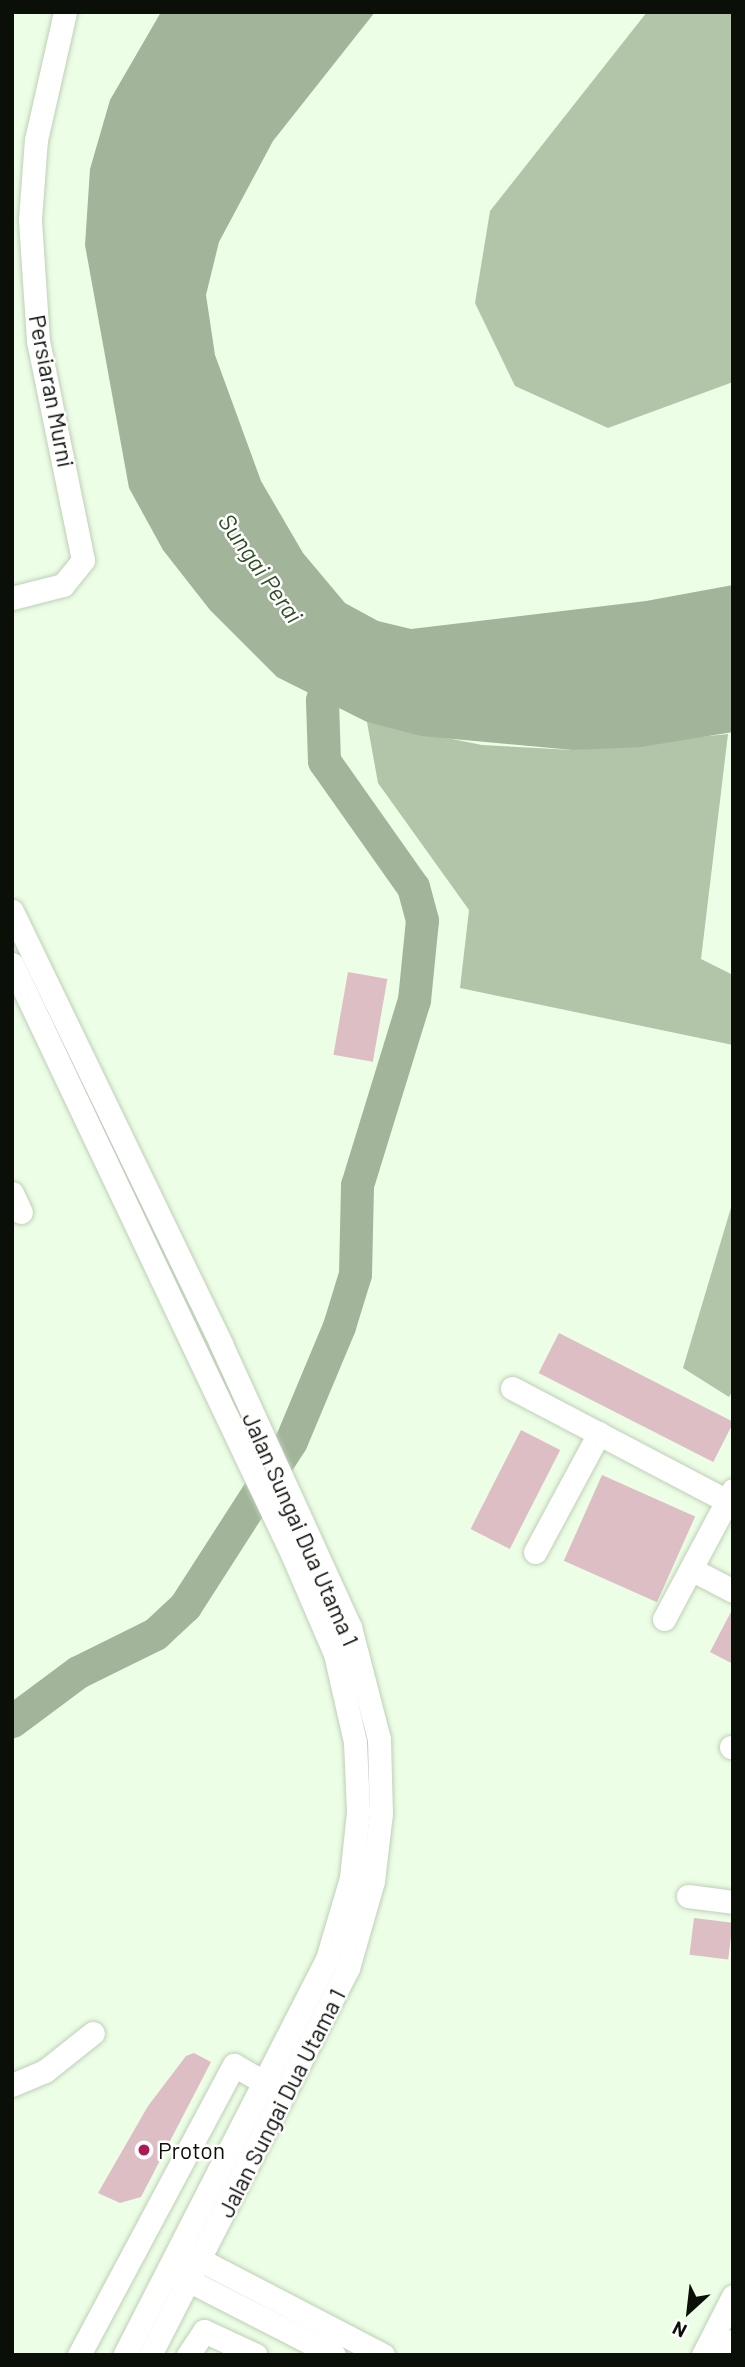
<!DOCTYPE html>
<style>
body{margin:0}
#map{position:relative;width:745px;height:2367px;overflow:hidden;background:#ecfee5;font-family:Barlow,sans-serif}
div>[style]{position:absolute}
.forest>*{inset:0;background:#b2c5a9}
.water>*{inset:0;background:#a2b59a}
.river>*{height:33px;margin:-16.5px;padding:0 16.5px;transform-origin:16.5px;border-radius:16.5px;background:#a2b59a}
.building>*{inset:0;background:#ddbec4;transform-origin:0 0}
.roads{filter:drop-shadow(0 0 2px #becfb7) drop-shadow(0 0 2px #becfb7)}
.minor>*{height:23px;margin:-11.5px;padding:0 11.5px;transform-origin:11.5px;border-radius:11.5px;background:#fff}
.dots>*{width:19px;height:19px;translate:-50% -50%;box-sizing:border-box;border:4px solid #fff;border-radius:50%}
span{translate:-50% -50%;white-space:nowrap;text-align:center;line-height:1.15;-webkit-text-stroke:5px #fff;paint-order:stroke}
.street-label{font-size:23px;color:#0a0f08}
.poi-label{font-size:23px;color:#0a0f08}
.left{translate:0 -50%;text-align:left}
.water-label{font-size:24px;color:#304c22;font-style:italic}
.frame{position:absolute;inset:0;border:14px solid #0a0f08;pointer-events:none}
.north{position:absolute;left:654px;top:2276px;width:70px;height:70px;-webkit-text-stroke:5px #fff;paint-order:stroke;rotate:207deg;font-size:19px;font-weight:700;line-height:28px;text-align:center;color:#0a0f08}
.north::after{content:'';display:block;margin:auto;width:24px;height:32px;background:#0a0f08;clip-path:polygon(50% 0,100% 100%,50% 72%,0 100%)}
</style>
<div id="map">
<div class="forest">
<i style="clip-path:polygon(647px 12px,733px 12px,733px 382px,608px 428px,515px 386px,475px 303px,490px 211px)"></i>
<i style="clip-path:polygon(367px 722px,482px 745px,573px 750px,728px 734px,701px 959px,733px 975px,733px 1045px,460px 988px,469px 910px,378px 783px)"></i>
<i style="clip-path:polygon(733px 1201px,733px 1390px,729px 1397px,683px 1368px)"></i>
</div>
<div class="water">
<i style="clip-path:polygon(161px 12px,375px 12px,273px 141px,219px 242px,206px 295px,215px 355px,261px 481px,303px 553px,345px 603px,378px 621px,411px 629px,646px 601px,733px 585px,733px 732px,641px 747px,573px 750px,421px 736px,367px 722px,277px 677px,210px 610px,163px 550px,129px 488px,85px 245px,90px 169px,110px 100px)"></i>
</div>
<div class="river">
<i style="left:12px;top:1721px;width:82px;rotate:-36.6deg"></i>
<i style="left:78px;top:1672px;width:86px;rotate:-26.3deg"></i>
<i style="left:155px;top:1634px;width:41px;rotate:-43deg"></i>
<i style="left:185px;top:1606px;width:196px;rotate:-57.3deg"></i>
<i style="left:291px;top:1441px;width:125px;rotate:-67.3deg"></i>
<i style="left:339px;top:1326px;width:54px;rotate:-72.9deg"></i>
<i style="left:355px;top:1274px;width:89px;rotate:-88.7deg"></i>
<i style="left:357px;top:1185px;width:194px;rotate:-72.9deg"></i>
<i style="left:414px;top:1000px;width:80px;rotate:-84.3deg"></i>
<i style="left:422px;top:920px;width:34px;rotate:-105deg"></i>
<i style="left:413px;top:887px;width:154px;rotate:-125.2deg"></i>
<i style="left:324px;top:761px;width:61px;rotate:-91.9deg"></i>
<i style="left:322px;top:700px;width:44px;rotate:-71.6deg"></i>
</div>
<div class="building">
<i style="left:348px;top:972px;width:40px;height:84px;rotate:10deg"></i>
<i style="left:559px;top:1333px;width:196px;height:45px;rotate:27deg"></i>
<i style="left:521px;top:1430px;width:44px;height:111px;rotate:27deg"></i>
<i style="left:602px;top:1475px;width:102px;height:94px;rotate:24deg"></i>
<i style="clip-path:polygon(733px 1608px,733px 1664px,710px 1652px)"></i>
<i style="left:694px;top:1918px;width:39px;height:37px;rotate:7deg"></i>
<i style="clip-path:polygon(194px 2053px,211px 2062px,141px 2197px,120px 2203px,98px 2193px,148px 2106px,186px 2056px)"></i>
</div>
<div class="roads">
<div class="minor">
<i style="left:12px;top:598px;width:53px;rotate:-14.3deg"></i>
<i style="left:63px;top:585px;width:32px;rotate:-51deg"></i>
<i style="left:83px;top:560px;width:224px;rotate:-101.6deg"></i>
<i style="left:38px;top:341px;width:122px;rotate:-93.8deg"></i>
<i style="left:30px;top:219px;width:79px;rotate:-85.7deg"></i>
<i style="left:36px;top:140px;width:131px;rotate:-77.2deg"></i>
<i style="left:12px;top:911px;width:481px;rotate:64.2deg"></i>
<i style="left:221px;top:1344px;width:311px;rotate:65.5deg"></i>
<i style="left:350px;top:1627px;width:116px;rotate:75.5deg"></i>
<i style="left:379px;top:1739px;width:74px;rotate:88.5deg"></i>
<i style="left:381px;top:1813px;width:68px;rotate:96.7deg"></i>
<i style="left:373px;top:1881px;width:91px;rotate:106deg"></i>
<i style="left:348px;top:1968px;width:435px;rotate:117.1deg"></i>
<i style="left:12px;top:964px;width:653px;rotate:64.61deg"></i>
<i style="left:292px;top:1554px;width:109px;rotate:66.7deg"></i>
<i style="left:335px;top:1654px;width:90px;rotate:77.2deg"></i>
<i style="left:355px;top:1742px;width:70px;rotate:87.5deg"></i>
<i style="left:358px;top:1812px;width:66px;rotate:96.1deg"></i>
<i style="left:351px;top:1878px;width:84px;rotate:106.5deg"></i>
<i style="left:327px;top:1959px;width:445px;rotate:117.1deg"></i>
<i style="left:12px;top:1193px;width:21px;rotate:65deg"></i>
<i style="left:512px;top:1388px;width:243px;rotate:27.7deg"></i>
<i style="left:535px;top:1552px;width:135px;rotate:-61.7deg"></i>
<i style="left:691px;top:1569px;width:47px;rotate:27.6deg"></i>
<i style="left:664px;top:1619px;width:146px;rotate:-61.9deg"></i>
<i style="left:731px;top:1747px;width:2px"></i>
<i style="left:688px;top:1896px;width:45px;rotate:7.6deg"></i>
<i style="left:12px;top:2085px;width:36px;rotate:-23deg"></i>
<i style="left:45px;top:2071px;width:61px;rotate:-38.4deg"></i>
<i style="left:187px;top:2253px;width:221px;rotate:27.5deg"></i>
<i style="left:178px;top:2275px;width:175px;rotate:27.1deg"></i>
<i style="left:79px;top:2355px;width:329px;rotate:-61.9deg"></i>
<i style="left:234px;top:2065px;width:38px;rotate:30deg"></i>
<i style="left:188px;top:2355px;width:29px;rotate:-56deg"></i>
<i style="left:204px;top:2331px;width:57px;rotate:24.8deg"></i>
<i style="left:703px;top:2355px;width:66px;rotate:-63deg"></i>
<i style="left:726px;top:2355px;width:16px;rotate:-63deg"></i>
</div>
</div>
<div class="dots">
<i style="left:144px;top:2150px;background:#aa1a55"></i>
</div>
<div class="street-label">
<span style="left:52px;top:391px;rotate:79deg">Persiaran Murni</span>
<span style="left:301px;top:1529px;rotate:66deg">Jalan Sungai Dua Utama 1</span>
<span style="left:281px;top:2103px;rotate:-63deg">Jalan Sungai Dua Utama 1</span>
</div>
<div class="poi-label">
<span class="left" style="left:158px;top:2150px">Proton</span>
</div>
<div class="water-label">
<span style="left:261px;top:568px;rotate:55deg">Sungai Perai</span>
</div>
<div class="frame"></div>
<div class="north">N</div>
</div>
